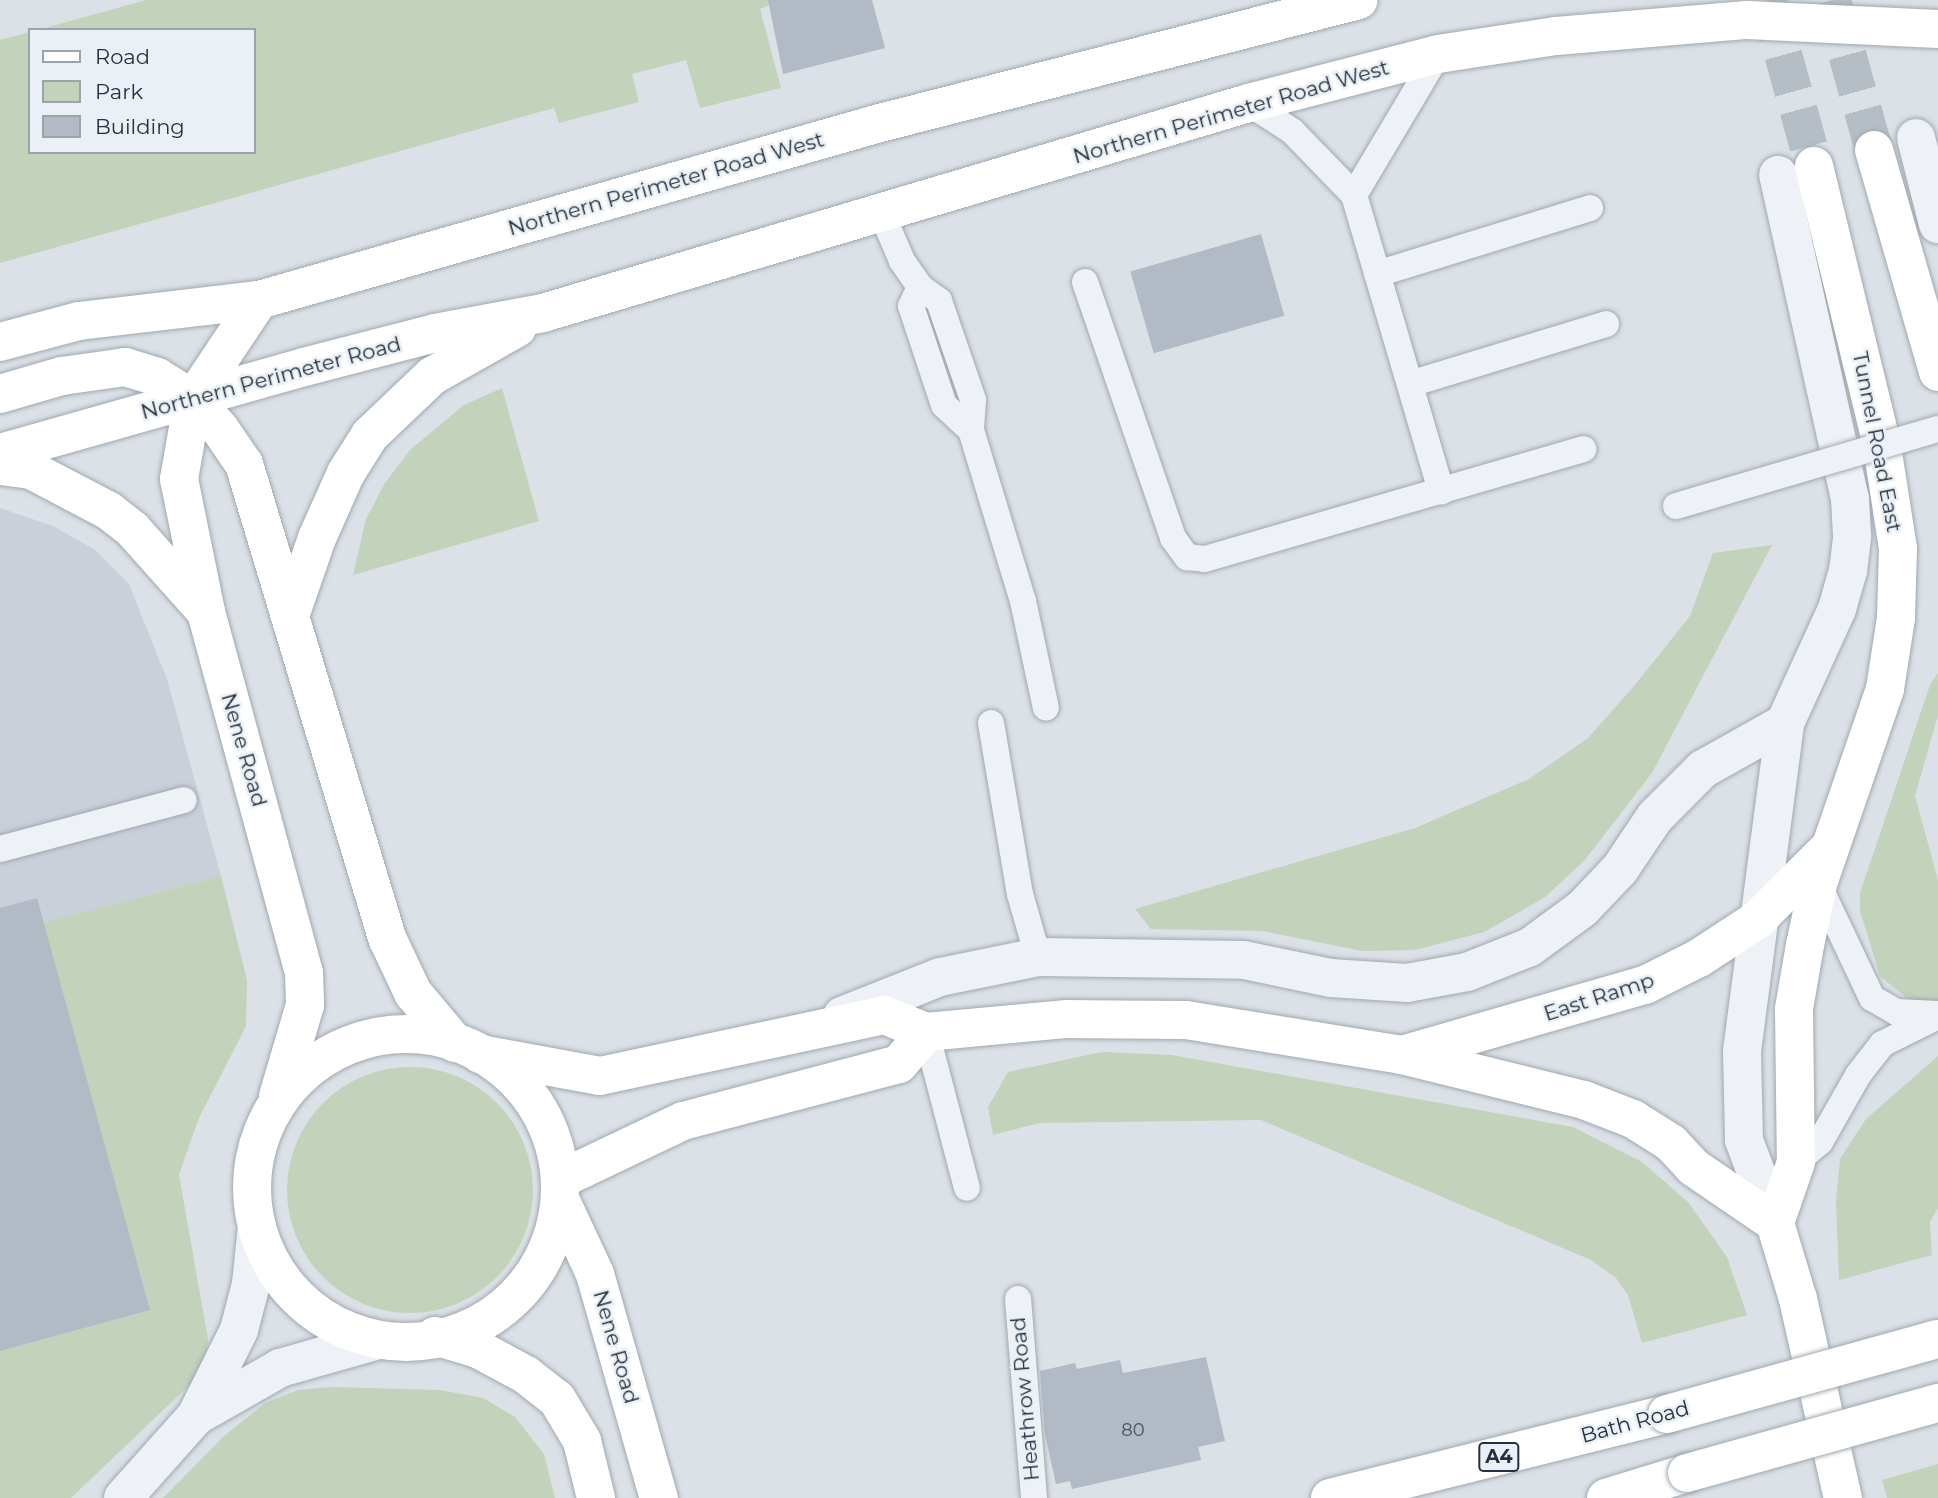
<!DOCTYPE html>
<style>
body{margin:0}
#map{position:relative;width:1938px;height:1498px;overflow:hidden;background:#dbe1e7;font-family:Montserrat,sans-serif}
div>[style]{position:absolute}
.built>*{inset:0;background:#c9d0da}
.green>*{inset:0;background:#c3d2bb}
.round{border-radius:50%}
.building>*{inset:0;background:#b2bac5;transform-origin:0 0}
.secondary-tunnel>*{height:38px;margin-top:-19px;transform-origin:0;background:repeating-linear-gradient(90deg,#b6bec5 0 38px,transparent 0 57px)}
.roads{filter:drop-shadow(0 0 2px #a0a8b1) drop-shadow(0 0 2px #a0a8b1)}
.lane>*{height:26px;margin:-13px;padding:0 13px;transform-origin:13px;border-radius:13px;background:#eef1f5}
.street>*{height:38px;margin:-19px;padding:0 19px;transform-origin:19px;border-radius:19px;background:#eef1f5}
.secondary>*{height:38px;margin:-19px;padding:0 19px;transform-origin:19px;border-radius:19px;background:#fff}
.secondary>.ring{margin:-19px;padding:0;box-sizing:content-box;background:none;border:38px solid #fff;border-radius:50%}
.highway>*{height:38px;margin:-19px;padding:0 19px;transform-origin:19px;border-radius:19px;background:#fff}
.bridges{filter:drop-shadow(0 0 2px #a0a8b1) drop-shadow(0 0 2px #a0a8b1)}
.lane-bridge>*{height:26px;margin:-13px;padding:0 13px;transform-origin:13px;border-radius:13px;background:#eef1f5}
.highway-bridge>*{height:38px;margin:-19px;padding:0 19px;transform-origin:19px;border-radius:19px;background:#fff}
span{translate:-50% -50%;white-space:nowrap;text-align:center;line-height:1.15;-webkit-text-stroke:5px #eaf0f5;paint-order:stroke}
.number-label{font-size:18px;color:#485260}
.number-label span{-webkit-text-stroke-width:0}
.shield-label span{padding:2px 5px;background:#eaf0f5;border:2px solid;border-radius:5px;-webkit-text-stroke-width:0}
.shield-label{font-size:19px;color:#24303f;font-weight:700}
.street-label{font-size:21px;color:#24303f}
.legend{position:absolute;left:28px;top:28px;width:228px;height:126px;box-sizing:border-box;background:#eaf0f5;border:2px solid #9ba3ac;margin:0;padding:9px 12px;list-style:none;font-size:21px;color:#24303f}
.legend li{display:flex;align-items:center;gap:14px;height:35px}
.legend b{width:35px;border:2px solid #9ba3ac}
</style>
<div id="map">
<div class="built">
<i style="clip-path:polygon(0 508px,53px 526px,95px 550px,129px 584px,167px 679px,221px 876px,44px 923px,150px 1310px,0 1351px)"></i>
</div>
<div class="green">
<i style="clip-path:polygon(146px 0,781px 0,760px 9px,781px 88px,700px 108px,686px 60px,632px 74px,639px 102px,559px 123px,554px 108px,0 263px,0 40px,30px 32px,30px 152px,254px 152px,254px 30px,38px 30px)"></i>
<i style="clip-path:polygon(502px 388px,539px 521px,353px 575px,366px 519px,385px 483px,410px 450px,464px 405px)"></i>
<i style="clip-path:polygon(1772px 545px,1652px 773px,1584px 861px,1544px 898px,1484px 932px,1415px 950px,1362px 951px,1263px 931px,1151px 929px,1135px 909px,1415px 828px,1529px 779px,1588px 738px,1634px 686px,1690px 616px,1713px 553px)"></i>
<i style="clip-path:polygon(1938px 673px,1938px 715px,1915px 796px,1938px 880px,1938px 1001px,1913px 1003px,1880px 976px,1860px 911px,1860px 893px,1930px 685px)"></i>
<i style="clip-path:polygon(221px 876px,247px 980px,246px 1026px,198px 1120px,179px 1175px,208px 1339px,206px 1360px,200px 1375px,71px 1498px,0 1498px,0 1351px,150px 1310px,43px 923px)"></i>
<i style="clip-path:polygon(1102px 1052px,1172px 1055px,1573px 1127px,1642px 1162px,1688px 1202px,1727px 1257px,1747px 1315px,1642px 1343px,1628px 1295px,1616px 1278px,1591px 1260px,1261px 1120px,1039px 1123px,993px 1135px,988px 1107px,1008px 1072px)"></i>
<i style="clip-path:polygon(1938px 1056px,1938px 1208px,1930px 1222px,1932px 1255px,1839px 1280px,1836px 1201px,1840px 1159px,1866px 1119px)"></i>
<i class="round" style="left:287px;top:1067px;width:246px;height:246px"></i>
<i style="clip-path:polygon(332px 1387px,440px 1390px,483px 1398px,515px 1417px,544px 1454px,555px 1498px,163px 1498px,224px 1436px,265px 1403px,298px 1390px)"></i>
<i style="clip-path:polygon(1938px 1464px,1938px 1498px,1887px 1498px,1882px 1480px)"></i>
</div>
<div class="building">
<i style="clip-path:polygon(768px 0,872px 0,885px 48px,783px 74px)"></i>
<i style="left:1261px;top:234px;width:85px;height:136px;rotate:74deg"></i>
<i style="clip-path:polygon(37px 898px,150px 1310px,0 1351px,0 908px)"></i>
<i style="clip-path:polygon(1206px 1357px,1225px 1441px,1198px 1447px,1201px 1460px,1072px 1489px,1070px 1481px,1056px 1484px,1045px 1435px,1040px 1371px,1075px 1363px,1077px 1369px,1120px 1360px,1123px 1373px)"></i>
</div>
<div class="secondary-tunnel">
<i style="left:1768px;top:0;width:172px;rotate:74.5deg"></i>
<i style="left:1832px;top:0;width:156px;rotate:74.4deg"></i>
</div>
<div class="roads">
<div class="lane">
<i style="left:1249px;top:103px;width:51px;rotate:33.1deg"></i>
<i style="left:1292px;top:131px;width:89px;rotate:45.9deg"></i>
<i style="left:1354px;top:195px;width:309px;rotate:73.6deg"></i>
<i style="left:1354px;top:195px;width:164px;rotate:-59.2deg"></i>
<i style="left:882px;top:214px;width:51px;rotate:66.9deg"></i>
<i style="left:902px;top:261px;width:32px;rotate:55deg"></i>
<i style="left:920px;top:287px;width:21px;rotate:115deg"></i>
<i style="left:911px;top:306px;width:104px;rotate:71.6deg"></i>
<i style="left:944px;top:405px;width:37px;rotate:43deg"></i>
<i style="left:1377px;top:274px;width:223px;rotate:-17.2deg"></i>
<i style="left:1085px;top:282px;width:271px;rotate:71deg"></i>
<i style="left:1173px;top:538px;width:24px;rotate:54deg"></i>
<i style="left:1187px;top:557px;width:18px;rotate:6deg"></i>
<i style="left:1205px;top:559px;width:394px;rotate:-16.2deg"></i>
<i style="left:920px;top:287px;width:24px;rotate:36deg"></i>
<i style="left:939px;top:301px;width:105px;rotate:71deg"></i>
<i style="left:973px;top:400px;width:30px;rotate:94deg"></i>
<i style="left:971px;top:430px;width:179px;rotate:73.1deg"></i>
<i style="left:1023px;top:601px;width:109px;rotate:77.9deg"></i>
<i style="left:1410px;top:384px;width:205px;rotate:-17deg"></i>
<i style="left:991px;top:723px;width:173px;rotate:80.4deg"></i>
<i style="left:1020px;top:894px;width:66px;rotate:74.1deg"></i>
<i style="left:0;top:849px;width:190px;rotate:-14.9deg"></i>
<i style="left:1818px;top:884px;width:126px;rotate:64.7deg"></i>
<i style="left:1872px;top:998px;width:28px;rotate:30deg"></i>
<i style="left:1896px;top:1012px;width:42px;rotate:2.7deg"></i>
<i style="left:926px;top:1032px;width:161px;rotate:75.3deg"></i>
<i style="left:1796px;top:1162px;width:31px;rotate:-40deg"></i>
<i style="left:1820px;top:1142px;width:77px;rotate:-60.4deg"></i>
<i style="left:1858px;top:1075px;width:39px;rotate:-52deg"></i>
<i style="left:1882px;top:1044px;width:63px;rotate:-26.6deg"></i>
<i style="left:1018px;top:1299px;width:200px;rotate:85.4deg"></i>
</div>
<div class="street">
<i style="left:1916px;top:138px;width:89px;rotate:75.7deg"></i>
<i style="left:842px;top:1016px;width:105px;rotate:-21.7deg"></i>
<i style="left:940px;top:977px;width:100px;rotate:-11.5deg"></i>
<i style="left:1038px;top:957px;width:206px;rotate:0.8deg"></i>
<i style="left:1244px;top:960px;width:89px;rotate:11.7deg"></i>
<i style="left:1331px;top:978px;width:76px;rotate:3.8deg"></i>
<i style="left:1407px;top:983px;width:61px;rotate:-10.4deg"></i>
<i style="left:1467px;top:972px;width:68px;rotate:-21.6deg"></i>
<i style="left:1530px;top:947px;width:64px;rotate:-36.2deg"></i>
<i style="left:1582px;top:909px;width:55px;rotate:-46.5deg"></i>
<i style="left:1620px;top:869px;width:63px;rotate:-56.1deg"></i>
<i style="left:1655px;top:817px;width:68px;rotate:-45deg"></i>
<i style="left:1703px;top:769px;width:94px;rotate:-29.3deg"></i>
<i style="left:1785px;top:723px;width:125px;rotate:-65.5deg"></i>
<i style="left:1837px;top:609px;width:40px;rotate:-74deg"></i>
<i style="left:1848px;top:571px;width:35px;rotate:-83deg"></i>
<i style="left:1852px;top:536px;width:37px;rotate:-93deg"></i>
<i style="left:1850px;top:499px;width:332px;rotate:-102.5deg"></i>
<i style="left:1775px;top:1223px;width:89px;rotate:-110.5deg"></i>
<i style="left:1744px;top:1140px;width:89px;rotate:-91.3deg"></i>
<i style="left:1742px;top:1051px;width:331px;rotate:-82.5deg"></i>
<i style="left:196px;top:1416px;width:97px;rotate:-29.7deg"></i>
<i style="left:280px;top:1368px;width:99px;rotate:-15.9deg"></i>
<i style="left:123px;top:1498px;width:110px;rotate:-48.3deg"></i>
<i style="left:196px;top:1416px;width:96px;rotate:-63.4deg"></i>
<i style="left:239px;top:1330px;width:48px;rotate:-75.4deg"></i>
<i style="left:251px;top:1284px;width:58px;rotate:-84.1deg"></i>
</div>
<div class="secondary">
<i style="left:1874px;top:150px;width:231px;rotate:73.9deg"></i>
<i style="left:1814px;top:166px;width:282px;rotate:76.3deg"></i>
<i style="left:1881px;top:440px;width:110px;rotate:81.1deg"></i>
<i style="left:1898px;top:549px;width:69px;rotate:91.7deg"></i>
<i style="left:1896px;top:618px;width:72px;rotate:98.8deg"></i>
<i style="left:1885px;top:689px;width:206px;rotate:109deg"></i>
<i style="left:1818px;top:884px;width:62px;rotate:102deg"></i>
<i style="left:1805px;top:945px;width:65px;rotate:99.8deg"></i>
<i style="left:1794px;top:1009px;width:153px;rotate:89.3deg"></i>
<i style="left:1796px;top:1162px;width:65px;rotate:109deg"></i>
<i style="left:1775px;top:1223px;width:79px;rotate:73.2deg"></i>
<i style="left:1798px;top:1299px;width:204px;rotate:77.3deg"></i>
<i style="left:259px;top:300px;width:119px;rotate:123.7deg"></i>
<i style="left:193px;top:399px;width:81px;rotate:99.9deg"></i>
<i style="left:179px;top:479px;width:136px;rotate:78.5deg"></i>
<i style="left:206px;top:612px;width:374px;rotate:74.8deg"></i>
<i style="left:304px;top:973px;width:32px;rotate:88deg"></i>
<i style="left:305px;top:1005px;width:95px;rotate:106.5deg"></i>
<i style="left:0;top:342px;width:82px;rotate:-14.9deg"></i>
<i style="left:79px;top:321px;width:181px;rotate:-6.7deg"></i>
<i style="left:259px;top:300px;width:646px;rotate:-15.91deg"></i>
<i style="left:880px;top:123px;width:494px;rotate:-14.4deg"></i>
<i style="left:0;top:394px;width:65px;rotate:-16.2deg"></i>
<i style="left:62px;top:376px;width:64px;rotate:-8.1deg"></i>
<i style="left:125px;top:367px;width:34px;rotate:17deg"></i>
<i style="left:157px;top:377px;width:42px;rotate:31.4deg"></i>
<i style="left:193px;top:399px;width:40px;rotate:48deg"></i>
<i style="left:220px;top:429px;width:42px;rotate:55.6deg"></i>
<i style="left:244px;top:464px;width:497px;rotate:73.2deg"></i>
<i style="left:388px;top:940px;width:59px;rotate:64.7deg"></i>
<i style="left:413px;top:993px;width:65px;rotate:50deg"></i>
<i style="left:0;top:453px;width:316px;rotate:-15.8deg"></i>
<i style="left:304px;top:367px;width:135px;rotate:-14.5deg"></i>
<i style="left:435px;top:333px;width:110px;rotate:-10.5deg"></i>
<i style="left:543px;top:313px;width:737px;rotate:-16.57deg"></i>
<i style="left:1249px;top:103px;width:195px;rotate:-14.5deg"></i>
<i style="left:1438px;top:54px;width:119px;rotate:-8.7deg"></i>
<i style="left:1556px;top:36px;width:192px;rotate:-4.8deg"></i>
<i style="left:1747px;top:20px;width:191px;rotate:2.7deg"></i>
<i style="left:0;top:466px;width:31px;rotate:7deg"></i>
<i style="left:31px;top:470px;width:88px;rotate:27.7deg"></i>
<i style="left:109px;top:511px;width:31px;rotate:38deg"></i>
<i style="left:133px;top:530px;width:110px;rotate:48.3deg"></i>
<i style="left:291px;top:613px;width:79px;rotate:-70.9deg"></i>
<i style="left:317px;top:538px;width:71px;rotate:-66deg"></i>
<i style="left:346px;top:473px;width:45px;rotate:-57.7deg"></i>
<i style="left:370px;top:435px;width:86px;rotate:-43.6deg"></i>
<i style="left:432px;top:376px;width:98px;rotate:-29.5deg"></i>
<i class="ring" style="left:252px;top:1034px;width:270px;height:270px"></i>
<i style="left:480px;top:1054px;width:122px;rotate:10.4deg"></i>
<i style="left:600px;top:1076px;width:290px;rotate:-12.1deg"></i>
<i style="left:884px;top:1015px;width:45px;rotate:22deg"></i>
<i style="left:926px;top:1032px;width:142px;rotate:-5.3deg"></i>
<i style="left:1067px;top:1019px;width:119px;rotate:0.5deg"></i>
<i style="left:1186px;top:1020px;width:219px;rotate:9.2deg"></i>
<i style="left:1402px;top:1055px;width:187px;rotate:13.9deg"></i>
<i style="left:1584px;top:1100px;width:53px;rotate:21.2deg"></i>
<i style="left:1633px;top:1119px;width:45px;rotate:32.3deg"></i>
<i style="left:1671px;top:1143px;width:33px;rotate:47deg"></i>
<i style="left:1693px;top:1167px;width:99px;rotate:34.3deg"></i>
<i style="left:1402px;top:1055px;width:253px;rotate:-16.1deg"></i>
<i style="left:1645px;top:985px;width:60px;rotate:-26.6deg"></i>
<i style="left:1699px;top:958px;width:69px;rotate:-33.2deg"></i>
<i style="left:1757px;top:920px;width:96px;rotate:-45deg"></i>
<i style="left:563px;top:1178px;width:133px;rotate:-25.4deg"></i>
<i style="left:683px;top:1121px;width:223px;rotate:-14.8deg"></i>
<i style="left:899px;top:1064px;width:42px;rotate:-49.8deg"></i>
<i style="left:561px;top:1201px;width:81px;rotate:65deg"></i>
<i style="left:595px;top:1274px;width:233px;rotate:74.1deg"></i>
<i style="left:435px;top:1336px;width:45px;rotate:16.8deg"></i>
<i style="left:478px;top:1349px;width:55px;rotate:28.4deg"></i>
<i style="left:526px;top:1375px;width:39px;rotate:38deg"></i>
<i style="left:557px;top:1399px;width:49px;rotate:59.2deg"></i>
<i style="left:582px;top:1441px;width:59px;rotate:76.2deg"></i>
</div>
<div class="highway">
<i style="left:1330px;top:1498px;width:347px;rotate:-14deg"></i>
<i style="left:1606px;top:1498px;width:85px;rotate:-17.2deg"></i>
</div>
</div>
<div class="bridges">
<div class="lane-bridge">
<i style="left:1676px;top:506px;width:273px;rotate:-16.4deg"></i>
</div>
<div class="highway-bridge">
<i style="left:1667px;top:1414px;width:281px;rotate:-15.5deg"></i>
<i style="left:1687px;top:1473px;width:261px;rotate:-15.6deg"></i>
</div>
</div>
<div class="number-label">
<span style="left:1133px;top:1430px">80</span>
</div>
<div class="shield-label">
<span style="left:1499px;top:1457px">A4</span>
</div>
<div class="street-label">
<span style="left:1231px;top:112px;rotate:-16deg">Northern Perimeter Road West</span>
<span style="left:666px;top:184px;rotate:-16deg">Northern Perimeter Road West</span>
<span style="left:271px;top:378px;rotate:-15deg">Northern Perimeter Road</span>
<span style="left:1877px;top:442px;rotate:79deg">Tunnel Road East</span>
<span style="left:244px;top:750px;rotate:74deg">Nene Road</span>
<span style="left:1599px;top:997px;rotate:-18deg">East Ramp</span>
<span style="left:616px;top:1347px;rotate:74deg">Nene Road</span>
<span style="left:1025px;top:1399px;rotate:-95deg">Heathrow Road</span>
<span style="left:1635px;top:1422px;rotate:-15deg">Bath Road</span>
</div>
<ul class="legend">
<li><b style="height:9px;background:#fff"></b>Road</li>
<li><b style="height:19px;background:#c3d2bb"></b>Park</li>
<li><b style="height:19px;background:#b2bac5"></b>Building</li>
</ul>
</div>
